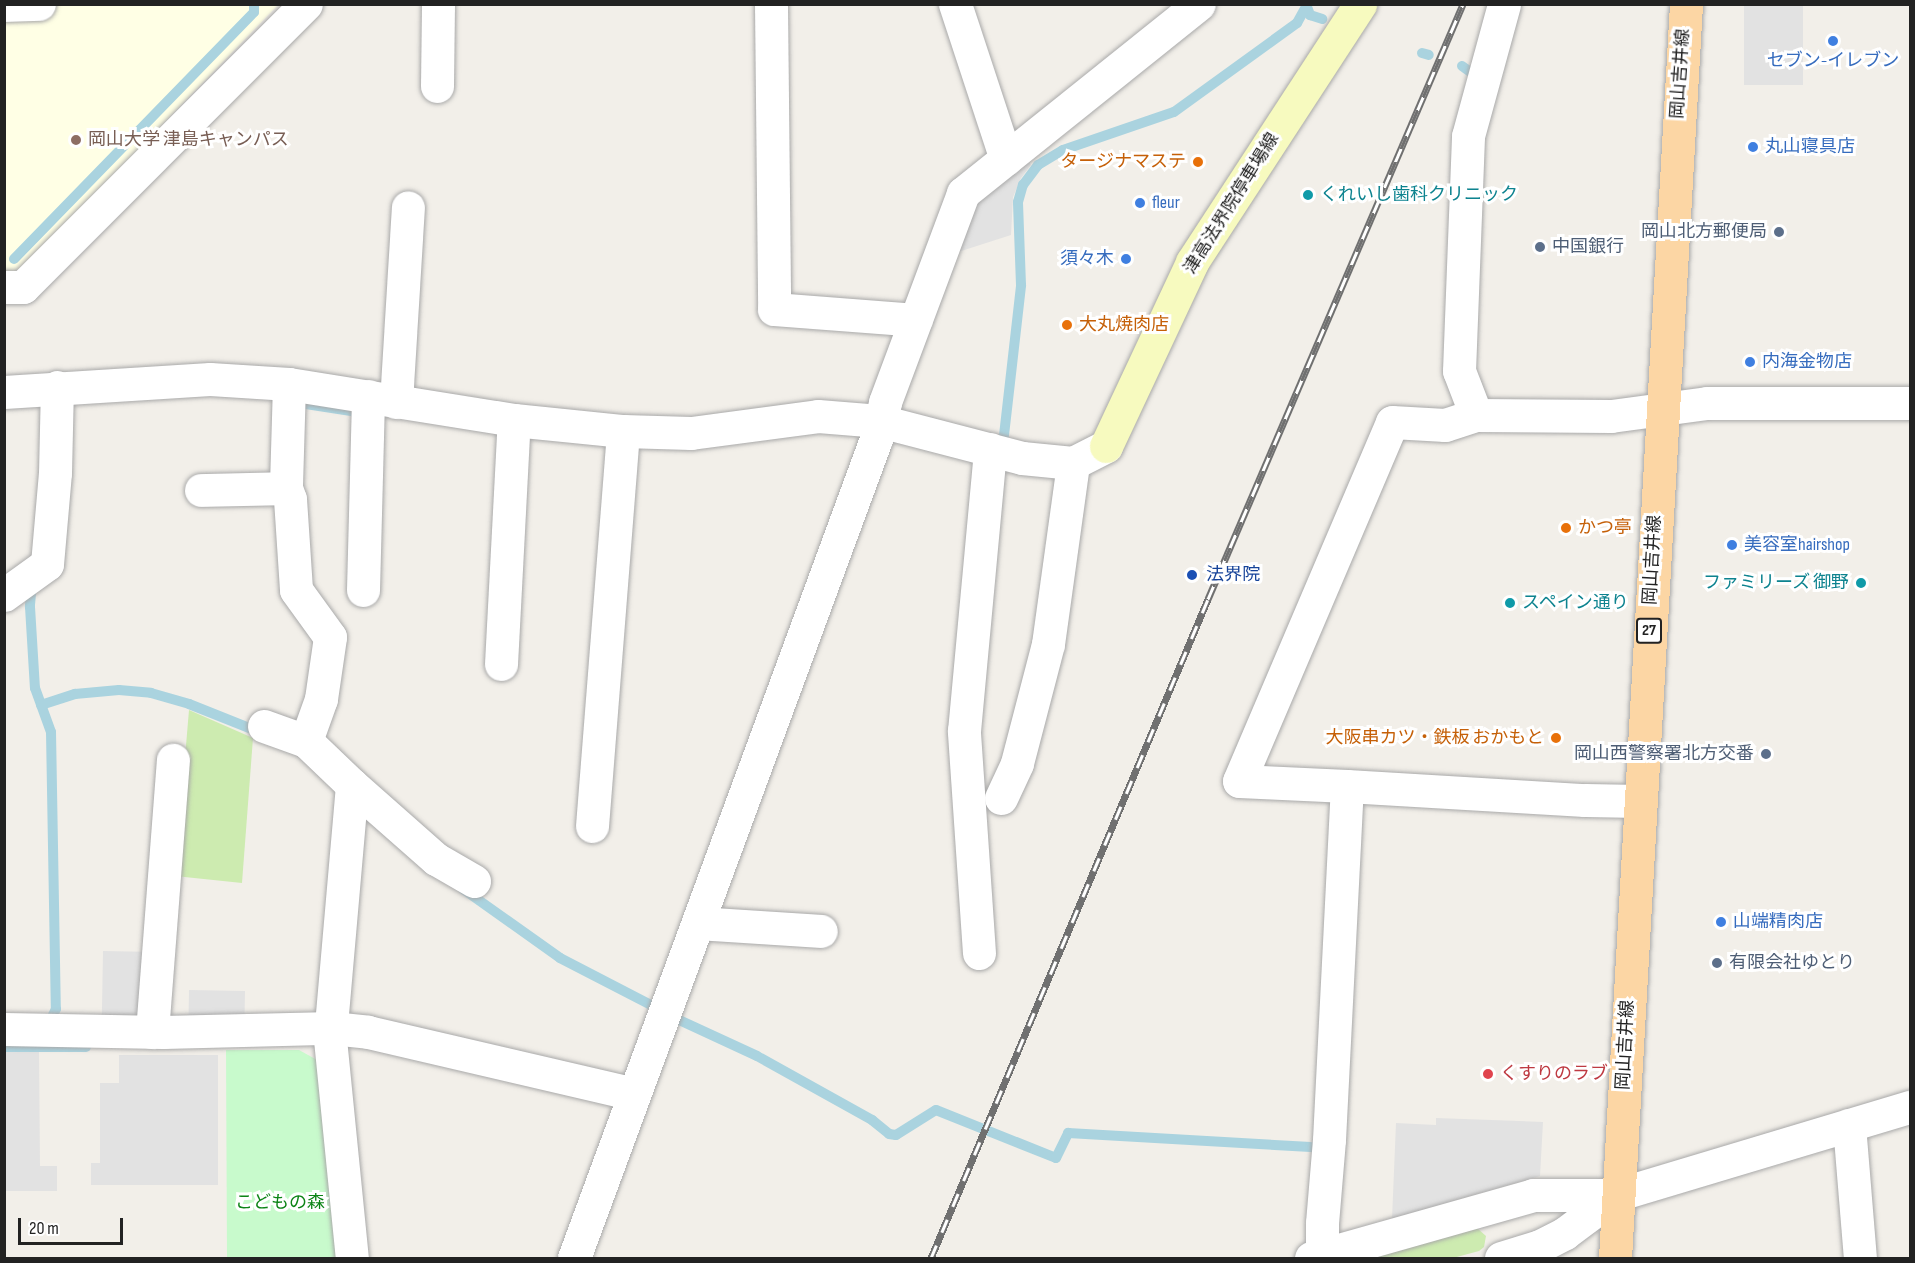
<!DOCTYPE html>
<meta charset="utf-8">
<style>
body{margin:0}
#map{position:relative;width:1915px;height:1263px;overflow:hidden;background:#f2efe9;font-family:"Sofia Sans Condensed","Noto Sans JP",sans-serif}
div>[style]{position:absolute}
.education>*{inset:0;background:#ffffe5}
.grass>*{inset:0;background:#cdebb0}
.park>*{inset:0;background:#c8facc}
.parking>*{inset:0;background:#e2e2e2;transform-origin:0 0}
.stream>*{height:10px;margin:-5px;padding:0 5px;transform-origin:5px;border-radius:5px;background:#aad3df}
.roads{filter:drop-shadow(0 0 2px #a9a9a9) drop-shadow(0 0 2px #a9a9a9)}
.minor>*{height:33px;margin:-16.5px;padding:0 16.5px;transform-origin:16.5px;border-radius:16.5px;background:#fff}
.secondary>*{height:33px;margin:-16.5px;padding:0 16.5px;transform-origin:16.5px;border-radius:16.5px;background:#f7fabf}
.primary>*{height:33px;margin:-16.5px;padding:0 16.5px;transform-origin:16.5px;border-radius:16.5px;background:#fcd6a4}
.rail>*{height:7px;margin-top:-3.5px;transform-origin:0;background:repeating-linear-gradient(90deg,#fff 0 14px,#707070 0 28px);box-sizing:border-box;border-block:2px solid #707070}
.dots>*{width:16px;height:16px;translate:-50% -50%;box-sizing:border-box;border:3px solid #fff;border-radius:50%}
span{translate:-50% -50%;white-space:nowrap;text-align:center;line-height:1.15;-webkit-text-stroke:6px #fff;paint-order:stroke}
.shield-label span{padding:2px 4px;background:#fff;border:2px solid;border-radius:4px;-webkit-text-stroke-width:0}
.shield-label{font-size:16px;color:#222;font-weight:700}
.shop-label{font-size:18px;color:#366cbe}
.left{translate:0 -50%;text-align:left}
.right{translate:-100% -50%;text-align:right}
.street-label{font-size:18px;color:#222}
.education-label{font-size:18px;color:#785e54}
.food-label{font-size:18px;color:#c56008}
.culture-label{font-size:18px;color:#0d838f}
.service-label{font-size:18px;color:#4e5e75}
.transit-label{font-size:18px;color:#164399}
.health-label{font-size:18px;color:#be3a42}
.park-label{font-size:18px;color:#0c8416}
.frame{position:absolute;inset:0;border:6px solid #222;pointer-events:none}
.scale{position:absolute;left:18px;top:1218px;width:105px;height:27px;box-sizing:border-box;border:3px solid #222;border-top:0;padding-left:8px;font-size:18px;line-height:21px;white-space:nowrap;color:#222;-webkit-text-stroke:4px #fff;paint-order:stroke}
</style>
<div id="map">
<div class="education">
<i style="clip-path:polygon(4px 5px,278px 5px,17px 275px,5px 275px)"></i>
</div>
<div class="grass">
<i style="clip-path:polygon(189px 710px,253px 738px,242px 883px,175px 876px)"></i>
<i style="clip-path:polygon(1477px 1228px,1486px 1236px,1484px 1247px,1479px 1251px,1453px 1258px,1363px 1258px)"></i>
</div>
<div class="park">
<i style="clip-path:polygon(226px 1050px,299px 1050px,319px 1061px,341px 1258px,227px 1258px)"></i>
</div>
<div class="parking">
<i style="left:1744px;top:5px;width:59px;height:80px"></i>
<i style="clip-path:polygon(1024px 154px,1031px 165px,1021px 178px,1013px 197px,1011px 235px,955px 253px,974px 196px)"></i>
<i style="left:103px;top:951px;width:40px;height:68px;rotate:1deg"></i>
<i style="left:189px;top:990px;width:56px;height:27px;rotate:1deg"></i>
<i style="clip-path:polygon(5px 1051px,39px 1051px,40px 1166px,57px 1166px,57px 1191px,5px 1191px)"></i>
<i style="clip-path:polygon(119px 1055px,218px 1055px,218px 1185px,91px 1185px,91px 1163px,100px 1163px,100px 1083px,119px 1083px)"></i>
<i style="clip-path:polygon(1436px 1118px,1543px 1122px,1540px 1176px,1392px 1219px,1396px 1123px,1436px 1125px)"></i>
</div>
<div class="stream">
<i style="left:1306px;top:4px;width:12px;rotate:70deg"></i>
<i style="left:1310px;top:15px;width:13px;rotate:18deg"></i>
<i style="left:1422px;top:53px;width:7px;rotate:16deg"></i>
<i style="left:1462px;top:66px;width:9px;rotate:36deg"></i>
<i style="left:14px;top:259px;width:344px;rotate:-45.8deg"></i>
<i style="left:254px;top:12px;width:8px;rotate:-90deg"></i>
<i style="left:293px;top:402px;width:72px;rotate:8.8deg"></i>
<i style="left:1003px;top:444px;width:160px;rotate:-83.5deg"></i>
<i style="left:1021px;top:285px;width:83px;rotate:-92.1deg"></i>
<i style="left:1018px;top:202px;width:18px;rotate:-74deg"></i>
<i style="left:1023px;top:185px;width:25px;rotate:-53deg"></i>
<i style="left:1038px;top:165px;width:29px;rotate:-31deg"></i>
<i style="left:1063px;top:150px;width:117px;rotate:-18.9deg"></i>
<i style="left:1174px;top:112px;width:152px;rotate:-35.9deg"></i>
<i style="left:1297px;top:23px;width:18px;rotate:-61deg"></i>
<i style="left:32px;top:582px;width:25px;rotate:95deg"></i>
<i style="left:30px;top:607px;width:81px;rotate:86.5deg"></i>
<i style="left:35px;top:688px;width:47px;rotate:70deg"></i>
<i style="left:51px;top:732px;width:277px;rotate:89deg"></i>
<i style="left:56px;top:1009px;width:9px;rotate:117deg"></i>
<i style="left:41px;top:705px;width:36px;rotate:-18deg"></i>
<i style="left:75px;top:694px;width:44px;rotate:-5.2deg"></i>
<i style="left:119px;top:690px;width:32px;rotate:5deg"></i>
<i style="left:151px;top:693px;width:40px;rotate:16deg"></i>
<i style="left:189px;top:704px;width:73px;rotate:21.7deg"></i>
<i style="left:463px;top:889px;width:119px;rotate:35.4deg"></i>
<i style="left:560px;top:958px;width:107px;rotate:27.3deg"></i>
<i style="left:677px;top:1019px;width:88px;rotate:24.8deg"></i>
<i style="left:757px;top:1056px;width:132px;rotate:29.1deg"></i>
<i style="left:872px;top:1120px;width:22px;rotate:39deg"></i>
<i style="left:889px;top:1134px;width:7px;rotate:8deg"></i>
<i style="left:896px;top:1135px;width:47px;rotate:-32deg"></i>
<i style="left:936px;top:1110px;width:129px;rotate:21.8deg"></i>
<i style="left:1056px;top:1158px;width:28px;rotate:-64deg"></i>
<i style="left:1068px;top:1133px;width:243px;rotate:3.3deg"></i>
<i style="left:4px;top:1047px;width:82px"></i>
</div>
<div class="roads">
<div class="minor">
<i style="left:771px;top:4px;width:305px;rotate:89.4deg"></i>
<i style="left:774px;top:309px;width:142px;rotate:4.4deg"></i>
<i style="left:955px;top:4px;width:163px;rotate:71.8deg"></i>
<i style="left:4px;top:5px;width:35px;rotate:-2deg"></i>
<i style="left:437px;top:86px;width:82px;rotate:-89.3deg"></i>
<i style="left:4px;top:287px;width:19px"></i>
<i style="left:23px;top:287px;width:400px;rotate:-45deg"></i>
<i style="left:289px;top:384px;width:104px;rotate:91.7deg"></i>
<i style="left:286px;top:488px;width:12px;rotate:70deg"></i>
<i style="left:290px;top:499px;width:91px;rotate:86.2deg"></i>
<i style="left:296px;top:590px;width:58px;rotate:54.1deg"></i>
<i style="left:330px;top:637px;width:63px;rotate:98.3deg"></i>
<i style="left:321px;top:699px;width:45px;rotate:109.7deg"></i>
<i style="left:306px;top:741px;width:64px;rotate:43.7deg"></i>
<i style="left:352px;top:785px;width:255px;rotate:95deg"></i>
<i style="left:330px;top:1039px;width:220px;rotate:84.3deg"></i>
<i style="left:4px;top:392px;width:206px;rotate:-3.6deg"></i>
<i style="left:210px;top:379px;width:79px;rotate:3.6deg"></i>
<i style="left:289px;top:384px;width:228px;rotate:9.1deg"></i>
<i style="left:514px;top:420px;width:110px;rotate:5.8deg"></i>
<i style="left:623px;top:431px;width:68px;rotate:1.7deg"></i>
<i style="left:691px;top:433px;width:128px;rotate:-7.6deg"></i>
<i style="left:818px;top:416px;width:62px;rotate:4.6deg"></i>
<i style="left:880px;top:421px;width:147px;rotate:14.6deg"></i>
<i style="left:1022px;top:458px;width:51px;rotate:5.6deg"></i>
<i style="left:1073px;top:463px;width:37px;rotate:-27deg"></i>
<i style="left:396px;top:402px;width:195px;rotate:-86.5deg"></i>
<i style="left:1476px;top:415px;width:47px;rotate:-111.1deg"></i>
<i style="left:1459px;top:371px;width:235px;rotate:-87.8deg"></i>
<i style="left:1468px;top:136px;width:137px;rotate:-74.7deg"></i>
<i style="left:201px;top:490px;width:85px;rotate:-1.3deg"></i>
<i style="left:363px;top:590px;width:194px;rotate:-88.5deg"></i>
<i style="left:4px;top:595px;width:53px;rotate:-35.8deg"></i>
<i style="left:47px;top:564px;width:91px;rotate:-85deg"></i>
<i style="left:55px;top:473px;width:86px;rotate:-88.7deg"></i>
<i style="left:501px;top:664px;width:244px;rotate:-87deg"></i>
<i style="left:264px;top:726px;width:45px;rotate:19.7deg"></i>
<i style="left:352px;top:785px;width:112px;rotate:41.4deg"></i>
<i style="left:436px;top:859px;width:44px;rotate:30.1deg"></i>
<i style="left:1347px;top:786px;width:108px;rotate:-177.3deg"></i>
<i style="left:1239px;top:781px;width:390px;rotate:-66.9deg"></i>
<i style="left:1392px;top:422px;width:53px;rotate:3.2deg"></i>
<i style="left:1445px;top:425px;width:33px;rotate:-18deg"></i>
<i style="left:1476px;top:415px;width:135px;rotate:0.4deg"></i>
<i style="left:1611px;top:416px;width:97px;rotate:-7.7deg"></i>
<i style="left:1707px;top:403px;width:203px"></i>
<i style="left:1001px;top:798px;width:38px;rotate:-65deg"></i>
<i style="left:1017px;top:763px;width:123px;rotate:-75.4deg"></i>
<i style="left:1048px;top:644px;width:183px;rotate:-82.1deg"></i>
<i style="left:592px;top:826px;width:396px;rotate:-85.5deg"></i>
<i style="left:698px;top:923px;width:123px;rotate:3.7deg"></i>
<i style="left:979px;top:953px;width:223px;rotate:-93.9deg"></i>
<i style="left:964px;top:731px;width:283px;rotate:-84.7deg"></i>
<i style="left:4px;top:1029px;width:159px;rotate:1.1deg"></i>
<i style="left:163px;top:1032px;width:169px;rotate:-1.4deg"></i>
<i style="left:332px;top:1028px;width:36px;rotate:6deg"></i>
<i style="left:368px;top:1032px;width:273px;rotate:13.1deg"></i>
<i style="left:152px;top:1032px;width:273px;rotate:-85.6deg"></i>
<i style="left:1849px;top:1125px;width:133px;rotate:85.3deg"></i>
<i style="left:574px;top:1258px;width:873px;rotate:-69.76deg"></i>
<i style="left:876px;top:439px;width:38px;rotate:-76deg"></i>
<i style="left:885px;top:402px;width:223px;rotate:-69.5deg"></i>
<i style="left:963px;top:193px;width:302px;rotate:-38.7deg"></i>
<i style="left:1311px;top:1258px;width:231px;rotate:-15.8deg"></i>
<i style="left:1533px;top:1195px;width:83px"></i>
<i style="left:1616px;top:1195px;width:307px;rotate:-16.7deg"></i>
<i style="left:1322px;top:1258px;width:35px;rotate:-90deg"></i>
<i style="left:1322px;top:1223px;width:83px;rotate:-85.2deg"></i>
<i style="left:1329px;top:1140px;width:354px;rotate:-87.1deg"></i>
<i style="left:1347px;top:786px;width:238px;rotate:3.4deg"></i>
<i style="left:1585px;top:800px;width:55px;rotate:1deg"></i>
<i style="left:1501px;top:1258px;width:39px;rotate:-17deg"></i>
<i style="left:1538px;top:1247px;width:30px;rotate:-27deg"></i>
<i style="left:1565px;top:1233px;width:64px;rotate:-36.7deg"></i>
</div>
<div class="secondary">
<i style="left:1106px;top:446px;width:203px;rotate:-64.9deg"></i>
<i style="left:1192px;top:262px;width:308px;rotate:-56.9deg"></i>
</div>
<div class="primary">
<i style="left:1615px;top:1258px;width:1256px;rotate:-86.76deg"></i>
</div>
</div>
<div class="rail">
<i style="left:931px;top:1258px;width:715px;rotate:-67.2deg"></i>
<i style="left:1208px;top:599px;width:647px;rotate:-66.8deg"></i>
</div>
<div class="dots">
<i style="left:1833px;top:41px;background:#3f7fe0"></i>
<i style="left:76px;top:140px;background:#8d6e63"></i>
<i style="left:1753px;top:147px;background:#3f7fe0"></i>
<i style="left:1198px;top:162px;background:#e8710a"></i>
<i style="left:1308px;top:195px;background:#0f9aa8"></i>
<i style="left:1140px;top:203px;background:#3f7fe0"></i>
<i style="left:1779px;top:232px;background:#5c6f8a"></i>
<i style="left:1540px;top:247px;background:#5c6f8a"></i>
<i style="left:1126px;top:259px;background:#3f7fe0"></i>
<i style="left:1067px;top:325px;background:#e8710a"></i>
<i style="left:1750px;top:362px;background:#3f7fe0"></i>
<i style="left:1566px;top:528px;background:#e8710a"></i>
<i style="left:1732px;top:545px;background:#3f7fe0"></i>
<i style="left:1192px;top:575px;background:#1a4fb4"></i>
<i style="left:1861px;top:583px;background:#0f9aa8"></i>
<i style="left:1510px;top:603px;background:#0f9aa8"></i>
<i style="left:1556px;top:738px;background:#e8710a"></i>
<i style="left:1766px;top:754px;background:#5c6f8a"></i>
<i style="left:1721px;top:922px;background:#3f7fe0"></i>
<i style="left:1717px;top:963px;background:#5c6f8a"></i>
<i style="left:1488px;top:1074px;background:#e0444e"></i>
</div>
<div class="shield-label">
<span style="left:1649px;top:631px">27</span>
</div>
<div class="shop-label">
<span style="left:1833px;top:61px">セブン-イレブン</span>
<span class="left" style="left:1765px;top:147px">丸山寝具店</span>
<span class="left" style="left:1152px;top:203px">fleur</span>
<span class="right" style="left:1114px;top:259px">須々木</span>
<span class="left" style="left:1762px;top:362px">内海金物店</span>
<span class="left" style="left:1744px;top:545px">美容室hairshop</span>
<span class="left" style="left:1733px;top:922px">山端精肉店</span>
</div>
<div class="street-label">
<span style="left:1681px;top:74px;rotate:-86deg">岡山吉井線</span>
<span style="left:1232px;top:204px;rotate:-58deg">津高法界院停車場線</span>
<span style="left:1653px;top:560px;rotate:-87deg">岡山吉井線</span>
<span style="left:1626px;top:1045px;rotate:-87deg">岡山吉井線</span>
</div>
<div class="education-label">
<span class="left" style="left:88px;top:140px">岡山大学 津島キャンパス</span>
</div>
<div class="food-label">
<span class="right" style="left:1186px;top:162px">タージナマステ</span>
<span class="left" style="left:1079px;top:325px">大丸焼肉店</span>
<span class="left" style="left:1578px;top:528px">かつ亭</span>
<span class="right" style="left:1544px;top:738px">大阪串カツ・鉄板 おかもと</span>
</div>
<div class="culture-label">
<span class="left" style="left:1320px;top:195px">くれいし歯科クリニック</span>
<span class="right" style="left:1849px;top:583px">ファミリーズ 御野</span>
<span class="left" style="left:1522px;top:603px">スペイン通り</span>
</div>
<div class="service-label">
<span class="right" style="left:1767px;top:232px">岡山北方郵便局</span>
<span class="left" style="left:1552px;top:247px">中国銀行</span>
<span class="right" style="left:1754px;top:754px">岡山西警察署北方交番</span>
<span class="left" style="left:1729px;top:963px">有限会社ゆとり</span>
</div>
<div class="transit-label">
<span class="left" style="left:1206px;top:575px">法界院</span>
</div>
<div class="health-label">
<span class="left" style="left:1500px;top:1074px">くすりのラブ</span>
</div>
<div class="park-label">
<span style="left:280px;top:1203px">こどもの森</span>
</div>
<div class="frame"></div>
<div class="scale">20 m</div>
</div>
